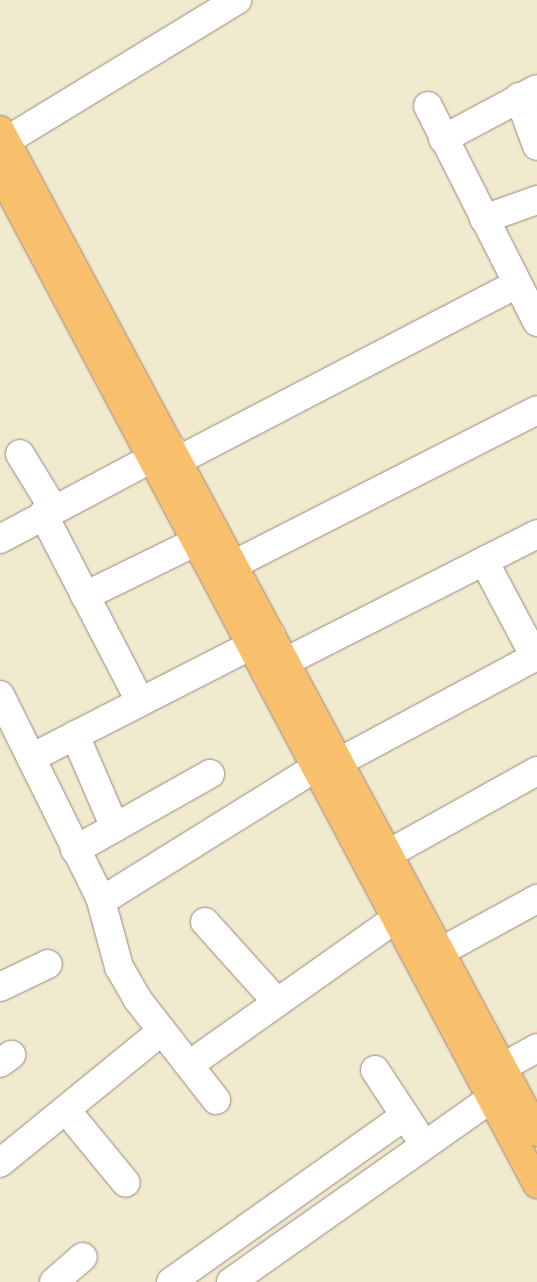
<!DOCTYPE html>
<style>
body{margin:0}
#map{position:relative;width:537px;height:1282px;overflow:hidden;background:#f0eacf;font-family:"Gochi Hand",sans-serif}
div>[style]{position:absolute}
.roads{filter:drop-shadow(0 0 1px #9d847d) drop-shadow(0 0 1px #9d847d)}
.minor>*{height:28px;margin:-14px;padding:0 14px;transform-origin:14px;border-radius:14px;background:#fff}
.major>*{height:28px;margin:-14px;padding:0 14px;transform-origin:14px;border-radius:14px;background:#f8bf6c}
span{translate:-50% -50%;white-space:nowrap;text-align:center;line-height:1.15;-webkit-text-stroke:5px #fcf5e5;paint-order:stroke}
</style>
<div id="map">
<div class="roads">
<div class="minor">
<i style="left:519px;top:97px;width:52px;rotate:69.8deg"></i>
<i style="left:428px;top:106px;width:242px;rotate:63.2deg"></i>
<i style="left:443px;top:139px;width:106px;rotate:-28deg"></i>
<i style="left:6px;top:141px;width:271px;rotate:-31.4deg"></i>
<i style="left:484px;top:219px;width:56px;rotate:-19.7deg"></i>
<i style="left:20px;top:454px;width:63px;rotate:58.6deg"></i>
<i style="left:177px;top:461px;width:383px;rotate:-27.5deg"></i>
<i style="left:43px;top:514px;width:211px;rotate:62.6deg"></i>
<i style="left:0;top:539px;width:194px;rotate:-28deg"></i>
<i style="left:484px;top:561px;width:109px;rotate:62deg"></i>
<i style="left:233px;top:565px;width:341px;rotate:-27deg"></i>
<i style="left:85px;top:596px;width:123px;rotate:-26.1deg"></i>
<i style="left:285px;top:662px;width:283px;rotate:-26.9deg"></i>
<i style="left:0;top:695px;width:225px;rotate:63.7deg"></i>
<i style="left:100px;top:897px;width:11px;rotate:-10deg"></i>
<i style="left:111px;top:895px;width:240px;rotate:-31.9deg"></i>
<i style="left:75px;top:735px;width:101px;rotate:66.7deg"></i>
<i style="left:31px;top:758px;width:270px;rotate:-27.1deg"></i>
<i style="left:339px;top:762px;width:225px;rotate:-28.2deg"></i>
<i style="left:75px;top:850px;width:155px;rotate:-29.4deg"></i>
<i style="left:388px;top:854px;width:171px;rotate:-29.1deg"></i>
<i style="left:100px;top:897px;width:73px;rotate:74.8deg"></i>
<i style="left:119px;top:967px;width:38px;rotate:60deg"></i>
<i style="left:138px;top:1000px;width:127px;rotate:52deg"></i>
<i style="left:205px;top:922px;width:108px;rotate:48deg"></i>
<i style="left:440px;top:952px;width:111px;rotate:-28.7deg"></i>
<i style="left:0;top:987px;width:53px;rotate:-25.6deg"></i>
<i style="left:0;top:1063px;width:14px;rotate:-36deg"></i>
<i style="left:189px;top:1065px;width:252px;rotate:-35.3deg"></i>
<i style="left:503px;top:1067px;width:39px;rotate:-29deg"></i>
<i style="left:375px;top:1070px;width:73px;rotate:56.7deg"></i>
<i style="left:66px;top:1110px;width:94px;rotate:50.6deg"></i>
<i style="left:0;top:1163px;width:209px;rotate:-39.2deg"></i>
<i style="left:54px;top:1282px;width:38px;rotate:-41deg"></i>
<i style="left:171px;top:1282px;width:287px;rotate:-35.4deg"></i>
<i style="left:231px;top:1282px;width:317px;rotate:-35.2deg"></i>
</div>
<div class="major">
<i style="left:0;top:130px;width:1137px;rotate:61.81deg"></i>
<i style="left:0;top:172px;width:1146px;rotate:62.05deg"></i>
</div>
</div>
</div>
